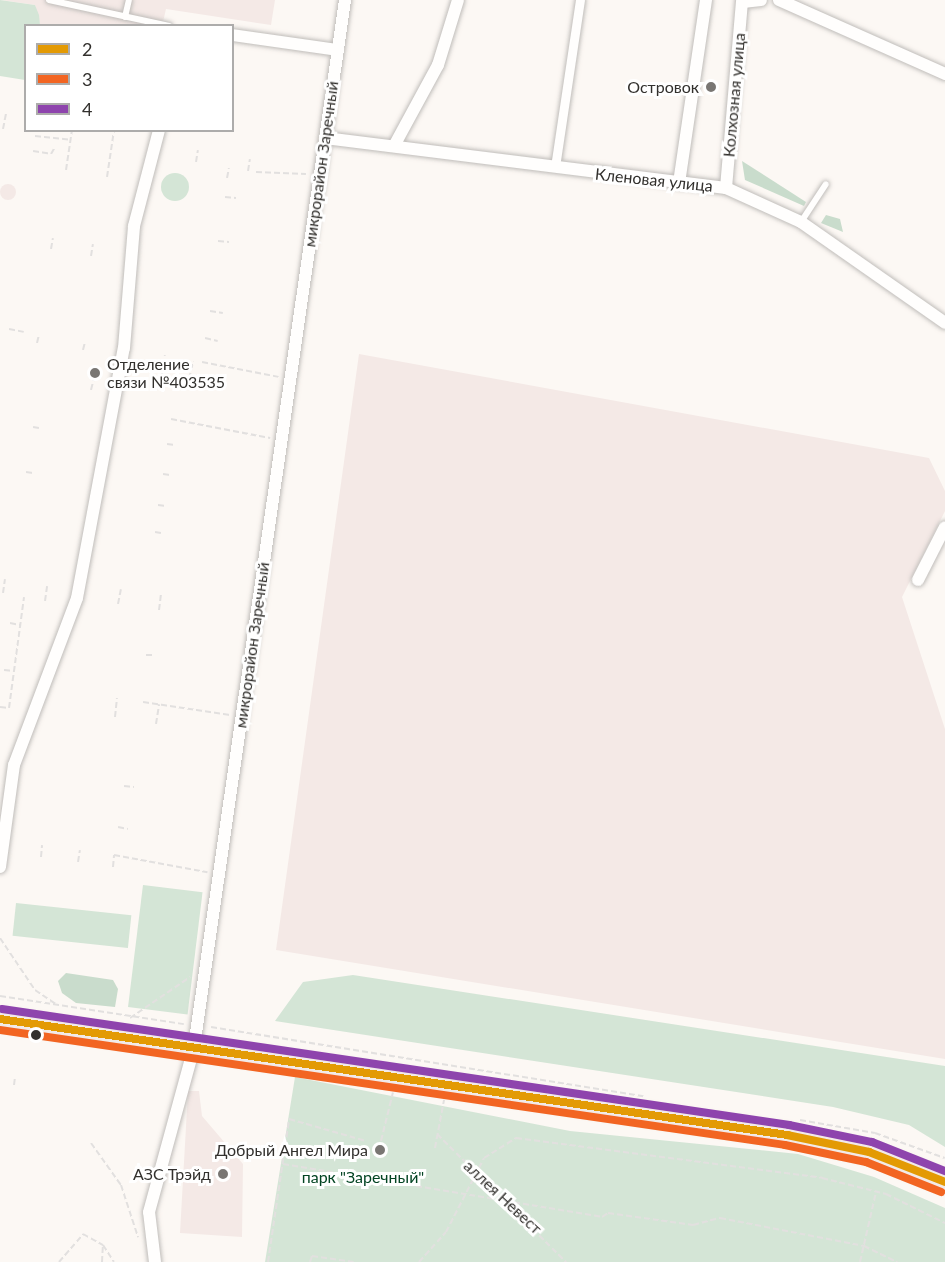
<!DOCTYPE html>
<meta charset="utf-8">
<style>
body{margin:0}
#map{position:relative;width:945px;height:1262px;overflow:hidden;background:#fcf8f4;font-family:Lato,sans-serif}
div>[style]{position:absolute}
.industrial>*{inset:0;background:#f4e9e6}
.round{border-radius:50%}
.green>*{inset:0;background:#d4e5d6;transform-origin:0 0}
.forest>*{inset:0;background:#c9dccc}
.path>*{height:2px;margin-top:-1px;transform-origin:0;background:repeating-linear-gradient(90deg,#e2e0df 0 6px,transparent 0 9px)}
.roads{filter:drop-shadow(0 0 2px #c0bdba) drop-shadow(0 0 2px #c0bdba)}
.service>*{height:6px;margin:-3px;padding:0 3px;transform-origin:3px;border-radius:3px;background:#fffefd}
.pedestrian>*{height:9px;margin:-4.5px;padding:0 4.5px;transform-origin:4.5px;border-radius:4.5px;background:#fffefd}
.minor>*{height:12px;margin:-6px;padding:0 6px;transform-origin:6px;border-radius:6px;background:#fffefd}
.primary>*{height:18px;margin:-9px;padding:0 9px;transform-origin:9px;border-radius:9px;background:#f2eae8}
.bus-1>*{height:8px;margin:-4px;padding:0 4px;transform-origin:4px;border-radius:4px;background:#e39a04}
.bus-2>*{height:8px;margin:-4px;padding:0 4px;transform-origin:4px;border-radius:4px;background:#f26522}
.bus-3>*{height:8px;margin:-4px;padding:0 4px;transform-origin:4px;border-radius:4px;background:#8e44ad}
.dots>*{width:16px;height:16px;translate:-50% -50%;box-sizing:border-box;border:3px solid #fff;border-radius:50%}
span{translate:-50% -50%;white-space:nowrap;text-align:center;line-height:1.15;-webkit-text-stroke:6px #fff;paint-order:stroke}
.poi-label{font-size:16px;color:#32302d}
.right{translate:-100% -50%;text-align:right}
.left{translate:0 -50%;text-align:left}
.street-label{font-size:16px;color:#32302d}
.park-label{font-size:16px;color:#034423}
.legend{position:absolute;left:24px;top:24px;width:210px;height:108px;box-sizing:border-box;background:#fff;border:2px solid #adacab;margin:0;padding:8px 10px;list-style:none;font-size:18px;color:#32302d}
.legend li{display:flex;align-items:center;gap:12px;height:30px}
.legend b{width:30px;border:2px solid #adacab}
</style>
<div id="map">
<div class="industrial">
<i style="clip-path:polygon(1px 0,275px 0,271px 25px,166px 9px,162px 26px,40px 25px,35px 5px)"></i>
<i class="round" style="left:0;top:184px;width:16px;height:16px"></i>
<i style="clip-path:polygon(359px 354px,929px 458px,945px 491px,945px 511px,902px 597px,945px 729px,945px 1059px,276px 950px)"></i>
<i style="clip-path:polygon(188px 1091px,199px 1091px,202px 1116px,243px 1164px,242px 1237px,180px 1233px)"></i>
</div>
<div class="green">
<i style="clip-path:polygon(0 0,35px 5px,39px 15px,40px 25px,26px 26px,25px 80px,0 76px)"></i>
<i class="round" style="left:161px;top:173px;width:28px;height:28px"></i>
<i style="left:143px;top:885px;width:60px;height:123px;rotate:7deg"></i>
<i style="left:16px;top:903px;width:116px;height:33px;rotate:6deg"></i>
<i style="clip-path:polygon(353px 975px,945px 1066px,945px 1147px,909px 1125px,833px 1107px,275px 1021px,303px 982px)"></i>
<i style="clip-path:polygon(295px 1077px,570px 1131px,798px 1154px,874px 1177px,945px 1208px,945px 1262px,265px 1262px)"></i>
</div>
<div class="forest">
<i style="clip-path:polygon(742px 161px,806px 202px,804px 206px,745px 180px)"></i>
<i style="clip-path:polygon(826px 215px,840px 219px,843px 232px,821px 223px)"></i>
<i style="clip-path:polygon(66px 973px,113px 980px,118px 989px,115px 1007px,76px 1003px,62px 993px,58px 981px)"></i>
</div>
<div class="path">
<i style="left:3px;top:129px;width:16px;rotate:-79deg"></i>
<i style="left:35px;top:136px;width:36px;rotate:6deg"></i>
<i style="left:33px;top:151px;width:18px;rotate:9deg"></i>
<i style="left:51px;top:154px;width:8px;rotate:-60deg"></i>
<i style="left:196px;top:162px;width:12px;rotate:-81deg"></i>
<i style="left:66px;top:170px;width:40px;rotate:-81.5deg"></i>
<i style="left:248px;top:171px;width:12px;rotate:-81deg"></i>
<i style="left:256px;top:172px;width:50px;rotate:2.3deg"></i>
<i style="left:107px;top:177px;width:48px;rotate:-81.5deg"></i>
<i style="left:227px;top:178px;width:10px;rotate:-79deg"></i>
<i style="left:225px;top:197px;width:11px;rotate:5deg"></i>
<i style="left:218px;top:241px;width:11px;rotate:5deg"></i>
<i style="left:51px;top:249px;width:11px;rotate:-80deg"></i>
<i style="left:91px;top:256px;width:12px;rotate:-81deg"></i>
<i style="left:210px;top:311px;width:13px;rotate:9deg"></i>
<i style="left:9px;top:329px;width:15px;rotate:11deg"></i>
<i style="left:205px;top:338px;width:13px;rotate:13deg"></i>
<i style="left:37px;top:343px;width:9px;rotate:-77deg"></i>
<i style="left:83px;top:350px;width:8px;rotate:-76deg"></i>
<i style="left:202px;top:362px;width:78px;rotate:11deg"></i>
<i style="left:162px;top:374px;width:19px;rotate:-81deg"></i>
<i style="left:189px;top:379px;width:18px;rotate:-77deg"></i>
<i style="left:91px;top:390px;width:12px;rotate:-76deg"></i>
<i style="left:171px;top:419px;width:101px;rotate:10.9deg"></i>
<i style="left:33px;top:427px;width:6px;rotate:9deg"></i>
<i style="left:167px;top:444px;width:8px;rotate:7deg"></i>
<i style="left:26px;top:472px;width:7px;rotate:8deg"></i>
<i style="left:163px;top:474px;width:7px;rotate:8deg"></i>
<i style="left:158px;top:505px;width:8px;rotate:7deg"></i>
<i style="left:155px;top:532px;width:6px;rotate:9deg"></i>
<i style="left:3px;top:593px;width:14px;rotate:-82deg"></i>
<i style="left:45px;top:601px;width:15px;rotate:-82deg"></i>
<i style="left:118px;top:604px;width:15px;rotate:-79deg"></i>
<i style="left:159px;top:610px;width:17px;rotate:-83deg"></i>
<i style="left:10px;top:623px;width:10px;rotate:11deg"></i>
<i style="left:146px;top:655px;width:9px"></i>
<i style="left:4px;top:670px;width:10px;rotate:6deg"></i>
<i style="left:143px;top:702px;width:88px;rotate:8.5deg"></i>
<i style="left:0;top:707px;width:9px;rotate:6deg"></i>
<i style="left:9px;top:708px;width:112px;rotate:-82.3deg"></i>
<i style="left:115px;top:717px;width:19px;rotate:-84deg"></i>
<i style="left:156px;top:724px;width:20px;rotate:-81deg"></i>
<i style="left:124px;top:786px;width:10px;rotate:6deg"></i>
<i style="left:118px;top:827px;width:10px;rotate:11deg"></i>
<i style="left:41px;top:857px;width:12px;rotate:-85deg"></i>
<i style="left:78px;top:862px;width:12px;rotate:-81deg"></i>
<i style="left:113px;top:867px;width:12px;rotate:-85deg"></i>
<i style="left:114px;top:855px;width:95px;rotate:10.4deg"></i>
<i style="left:0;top:938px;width:63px;rotate:56.1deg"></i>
<i style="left:35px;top:990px;width:27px;rotate:34deg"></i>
<i style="left:0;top:996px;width:186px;rotate:8.7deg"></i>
<i style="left:130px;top:1018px;width:73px;rotate:-34.3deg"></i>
<i style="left:211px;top:1027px;width:438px;rotate:9.1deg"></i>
<i style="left:14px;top:1085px;width:8px;rotate:-83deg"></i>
<i style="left:800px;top:1120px;width:76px;rotate:9.8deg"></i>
<i style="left:875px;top:1133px;width:74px;rotate:19.7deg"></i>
<i style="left:437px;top:1134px;width:182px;rotate:44.8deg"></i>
<i style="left:381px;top:1141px;width:50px;rotate:-76.2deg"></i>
<i style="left:91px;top:1143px;width:52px;rotate:54.5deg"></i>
<i style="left:121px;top:1185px;width:55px;rotate:71.9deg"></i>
<i style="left:435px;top:1148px;width:49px;rotate:-79.4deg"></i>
<i style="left:283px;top:1164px;width:323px;rotate:9.4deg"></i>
<i style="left:602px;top:1217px;width:7px;rotate:-34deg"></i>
<i style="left:608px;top:1213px;width:86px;rotate:8deg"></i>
<i style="left:693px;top:1225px;width:28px;rotate:-15deg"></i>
<i style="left:720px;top:1218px;width:147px;rotate:11deg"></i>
<i style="left:864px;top:1246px;width:37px;rotate:26deg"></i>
<i style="left:59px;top:1262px;width:37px;rotate:-49deg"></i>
<i style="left:83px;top:1234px;width:23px;rotate:29deg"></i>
<i style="left:103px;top:1245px;width:20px;rotate:57deg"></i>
<i style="left:102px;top:1262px;width:17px;rotate:-87deg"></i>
<i style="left:268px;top:1262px;width:145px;rotate:-81.6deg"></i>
<i style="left:289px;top:1119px;width:80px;rotate:15.9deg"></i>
<i style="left:310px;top:1262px;width:6px;rotate:-72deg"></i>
<i style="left:312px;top:1256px;width:42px;rotate:8.1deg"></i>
<i style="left:419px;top:1262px;width:40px;rotate:-48deg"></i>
<i style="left:446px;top:1232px;width:83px;rotate:-62.8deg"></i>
<i style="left:484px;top:1158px;width:38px;rotate:-32deg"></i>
<i style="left:516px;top:1138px;width:309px;rotate:7.4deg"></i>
<i style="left:822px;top:1178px;width:66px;rotate:14deg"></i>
<i style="left:886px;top:1194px;width:66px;rotate:26.2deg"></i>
<i style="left:860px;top:1262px;width:72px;rotate:-77.1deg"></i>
</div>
<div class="roads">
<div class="service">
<i style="left:49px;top:0;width:123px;rotate:12.2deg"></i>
<i style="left:125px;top:17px;width:17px;rotate:-77deg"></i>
<i style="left:801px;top:222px;width:45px;rotate:-56.7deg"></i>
</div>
<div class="pedestrian">
<i style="left:555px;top:167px;width:169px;rotate:-81.5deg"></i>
</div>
<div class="minor">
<i style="left:779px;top:0;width:182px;rotate:24deg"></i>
<i style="left:743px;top:2px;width:18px;rotate:-6deg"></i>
<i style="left:232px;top:35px;width:107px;rotate:8.1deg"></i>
<i style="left:325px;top:138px;width:404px;rotate:7.1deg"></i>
<i style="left:726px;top:188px;width:82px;rotate:24.4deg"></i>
<i style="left:801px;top:222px;width:176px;rotate:35deg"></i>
<i style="left:394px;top:146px;width:92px;rotate:-61.5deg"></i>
<i style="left:438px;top:65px;width:68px;rotate:-72.9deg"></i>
<i style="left:679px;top:183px;width:185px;rotate:-81.6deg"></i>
<i style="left:726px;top:188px;width:189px;rotate:-85.1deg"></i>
<i style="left:918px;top:580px;width:59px;rotate:-63deg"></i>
<i style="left:0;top:867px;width:103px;rotate:-82.2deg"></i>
<i style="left:14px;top:765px;width:178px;rotate:-69.3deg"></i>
<i style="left:77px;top:598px;width:254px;rotate:-79.4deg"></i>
<i style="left:124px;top:348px;width:122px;rotate:-85.3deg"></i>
<i style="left:134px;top:226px;width:99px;rotate:-75.4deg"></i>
<i style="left:155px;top:1262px;width:50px;rotate:-96.8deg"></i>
<i style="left:149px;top:1212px;width:171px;rotate:-74.7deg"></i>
<i style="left:194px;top:1047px;width:1058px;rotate:-81.79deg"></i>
</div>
<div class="primary">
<i style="left:0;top:1019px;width:796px;rotate:8.38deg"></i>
<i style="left:787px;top:1135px;width:84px;rotate:11.7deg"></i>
<i style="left:869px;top:1152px;width:82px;rotate:21.5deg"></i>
</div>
</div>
<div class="bus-1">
<i style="left:0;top:1019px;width:796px;rotate:8.38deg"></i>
<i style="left:787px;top:1135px;width:84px;rotate:11.7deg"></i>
<i style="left:869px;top:1152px;width:82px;rotate:21.5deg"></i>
</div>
<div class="bus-2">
<i style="left:0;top:1030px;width:793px;rotate:8.33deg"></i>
<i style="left:785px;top:1145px;width:83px;rotate:11.9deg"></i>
<i style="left:866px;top:1162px;width:81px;rotate:21.8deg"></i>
</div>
<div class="bus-3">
<i style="left:2px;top:1009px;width:796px;rotate:8.38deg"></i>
<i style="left:789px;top:1125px;width:85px;rotate:11.6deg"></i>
<i style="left:872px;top:1142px;width:79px;rotate:21.7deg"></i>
</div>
<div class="dots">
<i style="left:711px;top:87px;background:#797673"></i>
<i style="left:95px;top:373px;background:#797673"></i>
<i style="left:36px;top:1035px;background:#32302d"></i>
<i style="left:380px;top:1150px;background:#797673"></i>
<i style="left:223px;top:1174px;background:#797673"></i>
</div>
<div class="poi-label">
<span class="right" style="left:699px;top:87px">Островок</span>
<span class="left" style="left:107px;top:373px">Отделение<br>связи №403535</span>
<span class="right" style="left:368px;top:1150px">Добрый Ангел Мира</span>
<span class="right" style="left:211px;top:1174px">АЗС Трэйд</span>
</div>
<div class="street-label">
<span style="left:734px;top:95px;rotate:-85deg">Колхозная улица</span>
<span style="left:321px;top:164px;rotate:-82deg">микрорайон Заречный</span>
<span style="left:654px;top:180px;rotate:6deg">Кленовая улица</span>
<span style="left:252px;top:645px;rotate:-82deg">микрорайон Заречный</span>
<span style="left:503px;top:1197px;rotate:43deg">аллея Невест</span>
</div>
<div class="park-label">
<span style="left:363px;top:1177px">парк "Заречный"</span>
</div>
<ul class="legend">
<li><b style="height:8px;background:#e39a04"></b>2</li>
<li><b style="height:8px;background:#f26522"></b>3</li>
<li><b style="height:8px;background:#8e44ad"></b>4</li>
</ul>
</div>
